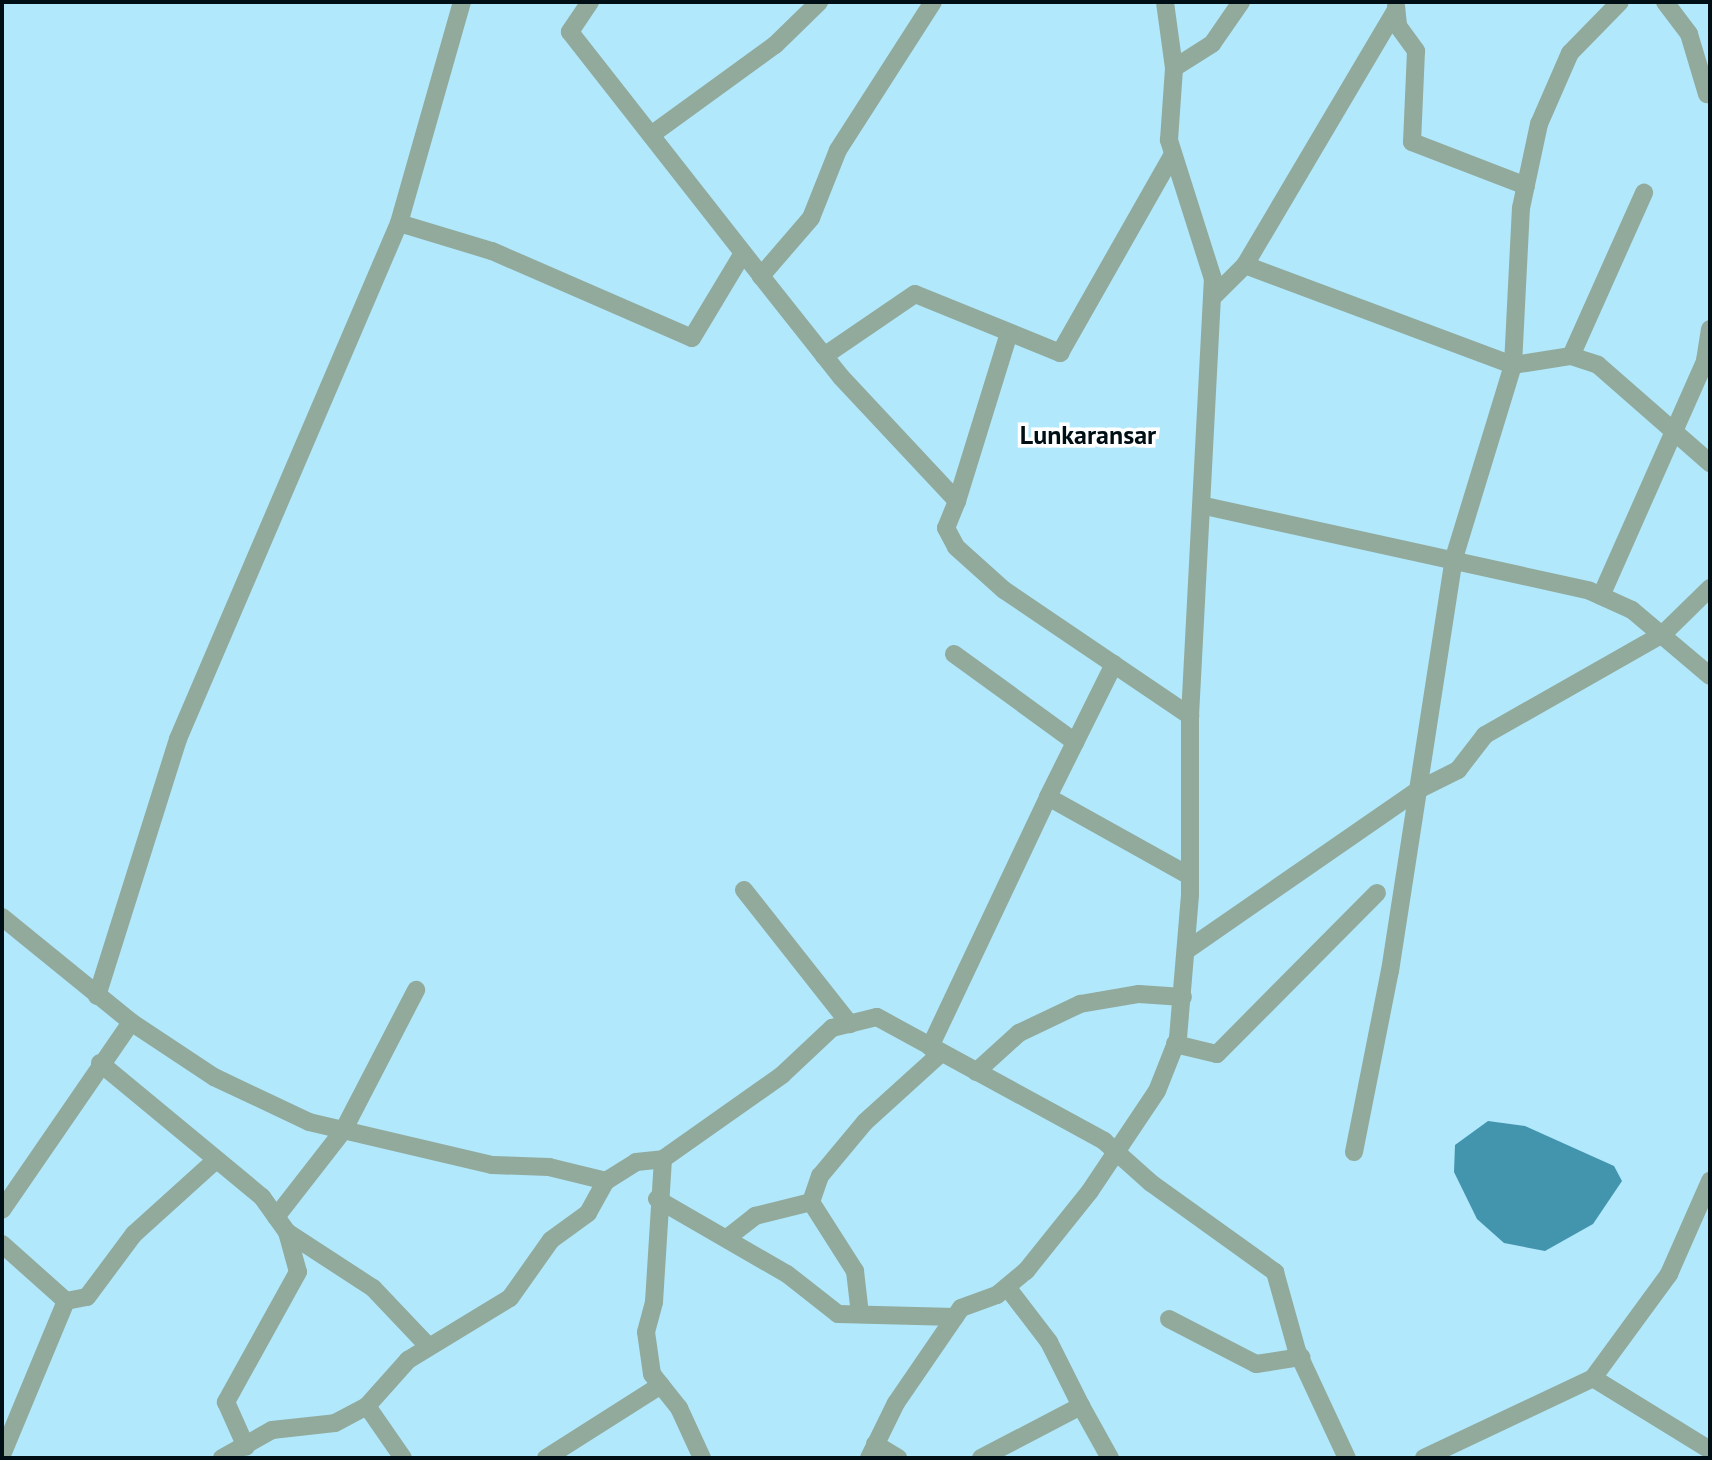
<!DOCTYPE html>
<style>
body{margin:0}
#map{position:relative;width:1712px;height:1460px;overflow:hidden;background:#b1e8fc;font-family:"PT Sans",sans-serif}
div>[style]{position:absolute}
.water>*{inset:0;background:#4395ae}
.street>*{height:18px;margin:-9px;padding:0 9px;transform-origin:9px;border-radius:9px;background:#91aa9c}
span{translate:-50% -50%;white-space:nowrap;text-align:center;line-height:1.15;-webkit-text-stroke:7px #fff;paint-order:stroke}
.district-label{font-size:26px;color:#000f16;font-weight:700}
.frame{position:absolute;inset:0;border:4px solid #000f16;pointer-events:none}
</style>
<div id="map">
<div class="water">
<i style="clip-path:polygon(1488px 1121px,1525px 1126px,1614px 1166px,1622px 1181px,1593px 1224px,1545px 1251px,1504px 1243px,1477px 1219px,1454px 1172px,1455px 1145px)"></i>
</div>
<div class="street">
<i style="left:590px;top:2px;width:36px;rotate:124deg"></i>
<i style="left:570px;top:32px;width:310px;rotate:51.9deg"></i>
<i style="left:933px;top:2px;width:176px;rotate:122.7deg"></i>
<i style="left:838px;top:150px;width:73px;rotate:111.7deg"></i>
<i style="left:811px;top:218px;width:77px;rotate:130.8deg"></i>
<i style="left:761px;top:276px;width:129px;rotate:51.6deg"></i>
<i style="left:841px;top:377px;width:170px;rotate:46.9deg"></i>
<i style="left:957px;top:501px;width:29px;rotate:112deg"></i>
<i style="left:946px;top:528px;width:21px;rotate:62deg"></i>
<i style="left:956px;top:547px;width:64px;rotate:41.9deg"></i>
<i style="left:1004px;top:590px;width:225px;rotate:34.1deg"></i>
<i style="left:1665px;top:2px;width:40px;rotate:53deg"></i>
<i style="left:1689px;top:34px;width:63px;rotate:73.3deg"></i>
<i style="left:1396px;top:6px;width:20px;rotate:84deg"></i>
<i style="left:1398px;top:26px;width:31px;rotate:54deg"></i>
<i style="left:1416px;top:51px;width:91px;rotate:92.5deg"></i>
<i style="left:1412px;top:142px;width:122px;rotate:21.1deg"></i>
<i style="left:1174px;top:68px;width:45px;rotate:-32.3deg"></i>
<i style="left:1212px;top:44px;width:51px;rotate:-55.4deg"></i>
<i style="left:651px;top:135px;width:153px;rotate:-36deg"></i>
<i style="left:775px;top:45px;width:62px;rotate:-44.3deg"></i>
<i style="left:399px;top:223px;width:97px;rotate:16.8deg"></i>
<i style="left:492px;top:251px;width:218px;rotate:23.5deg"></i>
<i style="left:692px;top:338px;width:99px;rotate:-59deg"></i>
<i style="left:1245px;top:265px;width:286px;rotate:20.5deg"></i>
<i style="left:1513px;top:365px;width:157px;rotate:-87.1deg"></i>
<i style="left:1521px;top:208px;width:86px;rotate:-77.9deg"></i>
<i style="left:1539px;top:124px;width:77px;rotate:-66.4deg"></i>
<i style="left:1570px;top:53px;width:71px;rotate:-45.6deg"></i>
<i style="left:1212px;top:298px;width:47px;rotate:-45deg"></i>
<i style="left:1245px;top:265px;width:296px;rotate:-59.4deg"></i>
<i style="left:1710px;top:329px;width:32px;rotate:99deg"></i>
<i style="left:1705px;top:361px;width:7px;rotate:-45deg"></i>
<i style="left:824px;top:356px;width:110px;rotate:-34.3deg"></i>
<i style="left:915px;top:294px;width:157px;rotate:22.1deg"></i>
<i style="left:1060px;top:353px;width:229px;rotate:-60.4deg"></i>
<i style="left:1571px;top:356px;width:179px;rotate:-65.9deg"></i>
<i style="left:957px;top:501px;width:173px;rotate:-72.8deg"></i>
<i style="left:1205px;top:506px;width:394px;rotate:12.4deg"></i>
<i style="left:1590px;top:591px;width:46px;rotate:24.3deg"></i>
<i style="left:1632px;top:610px;width:102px;rotate:40.2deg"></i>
<i style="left:1601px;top:596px;width:257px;rotate:-66.1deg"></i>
<i style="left:954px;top:654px;width:150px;rotate:36deg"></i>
<i style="left:1114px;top:664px;width:148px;rotate:116.4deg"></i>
<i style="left:1048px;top:797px;width:162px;rotate:29.1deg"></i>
<i style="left:744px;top:890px;width:171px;rotate:51.7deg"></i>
<i style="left:2px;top:917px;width:166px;rotate:39.1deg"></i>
<i style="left:131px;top:1022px;width:100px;rotate:33.5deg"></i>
<i style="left:214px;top:1077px;width:105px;rotate:25.3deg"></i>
<i style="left:309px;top:1122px;width:188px;rotate:13.2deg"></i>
<i style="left:492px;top:1165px;width:57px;rotate:2deg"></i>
<i style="left:549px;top:1167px;width:59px;rotate:13.8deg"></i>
<i style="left:606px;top:1181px;width:36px;rotate:-32deg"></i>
<i style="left:636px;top:1162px;width:27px;rotate:-6deg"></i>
<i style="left:1187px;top:950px;width:281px;rotate:-34.7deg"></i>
<i style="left:1418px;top:790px;width:45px;rotate:-26.6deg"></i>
<i style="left:1458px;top:770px;width:44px;rotate:-52.4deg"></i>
<i style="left:1485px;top:735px;width:205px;rotate:-29.6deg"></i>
<i style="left:1663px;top:634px;width:66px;rotate:-44.4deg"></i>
<i style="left:97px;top:996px;width:269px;rotate:-72.5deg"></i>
<i style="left:178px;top:739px;width:561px;rotate:-66.81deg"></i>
<i style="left:399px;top:223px;width:230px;rotate:-74.1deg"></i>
<i style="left:1175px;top:1044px;width:43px;rotate:13.4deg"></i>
<i style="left:1217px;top:1054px;width:227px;rotate:-45.2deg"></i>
<i style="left:930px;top:1047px;width:276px;rotate:-64.7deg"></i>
<i style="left:100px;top:1063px;width:210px;rotate:39.6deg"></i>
<i style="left:262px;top:1197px;width:43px;rotate:54.5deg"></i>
<i style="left:287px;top:1232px;width:41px;rotate:74.6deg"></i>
<i style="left:298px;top:1272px;width:149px;rotate:119deg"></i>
<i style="left:226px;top:1402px;width:49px;rotate:66deg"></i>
<i style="left:976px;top:1072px;width:58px;rotate:-42.2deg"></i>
<i style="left:1019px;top:1033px;width:68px;rotate:-25.4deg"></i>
<i style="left:1080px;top:1004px;width:60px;rotate:-9.6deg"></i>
<i style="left:1139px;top:994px;width:44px;rotate:3.9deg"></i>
<i style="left:1354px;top:1152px;width:185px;rotate:-78.8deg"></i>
<i style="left:1390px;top:971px;width:418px;rotate:-81.2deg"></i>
<i style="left:1454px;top:558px;width:202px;rotate:-73deg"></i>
<i style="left:1513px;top:365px;width:59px;rotate:-8.8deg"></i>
<i style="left:1571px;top:356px;width:28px;rotate:18deg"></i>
<i style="left:1598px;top:365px;width:149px;rotate:41.2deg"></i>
<i style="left:657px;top:1199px;width:150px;rotate:30deg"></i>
<i style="left:787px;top:1274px;width:65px;rotate:38.1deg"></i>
<i style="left:838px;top:1314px;width:117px;rotate:1.5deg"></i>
<i style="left:811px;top:1202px;width:28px;rotate:-71deg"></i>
<i style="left:820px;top:1176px;width:70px;rotate:-50.2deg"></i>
<i style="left:865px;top:1122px;width:103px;rotate:-42.2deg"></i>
<i style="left:2px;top:1210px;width:228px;rotate:-55.5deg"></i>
<i style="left:276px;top:1217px;width:109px;rotate:-52.1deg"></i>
<i style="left:343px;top:1131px;width:159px;rotate:-62.6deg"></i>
<i style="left:287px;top:1232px;width:103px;rotate:33.1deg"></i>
<i style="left:373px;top:1288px;width:80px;rotate:46.5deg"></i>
<i style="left:727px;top:1238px;width:36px;rotate:-38deg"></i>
<i style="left:755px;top:1216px;width:58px;rotate:-14deg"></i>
<i style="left:811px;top:1202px;width:82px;rotate:57.5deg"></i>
<i style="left:855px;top:1271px;width:43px;rotate:83.4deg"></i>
<i style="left:2px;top:1244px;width:86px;rotate:41.7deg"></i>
<i style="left:66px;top:1301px;width:167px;rotate:112.6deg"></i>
<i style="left:1007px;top:1287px;width:69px;rotate:52.6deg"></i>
<i style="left:1049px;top:1342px;width:72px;rotate:63.4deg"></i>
<i style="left:66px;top:1301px;width:21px;rotate:-11deg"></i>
<i style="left:87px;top:1297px;width:79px;rotate:-53.3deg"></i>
<i style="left:134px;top:1234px;width:110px;rotate:-42.1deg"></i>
<i style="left:1169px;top:1319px;width:98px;rotate:27.3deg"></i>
<i style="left:1256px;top:1364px;width:46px;rotate:-8.8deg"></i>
<i style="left:1593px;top:1378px;width:129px;rotate:-53.8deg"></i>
<i style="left:1669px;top:1274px;width:102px;rotate:-66.2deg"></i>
<i style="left:367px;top:1406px;width:63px;rotate:55.3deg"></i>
<i style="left:875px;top:1444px;width:27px;rotate:31deg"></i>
<i style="left:222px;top:1458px;width:57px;rotate:-29.2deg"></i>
<i style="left:272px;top:1430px;width:63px;rotate:-6.3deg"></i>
<i style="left:335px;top:1423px;width:36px;rotate:-28deg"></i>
<i style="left:367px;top:1406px;width:62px;rotate:-48.3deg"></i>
<i style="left:408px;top:1360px;width:119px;rotate:-31.3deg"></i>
<i style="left:510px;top:1298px;width:71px;rotate:-54.7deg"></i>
<i style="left:551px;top:1240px;width:46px;rotate:-36.1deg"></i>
<i style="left:588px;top:1213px;width:37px;rotate:-61deg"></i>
<i style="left:546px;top:1458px;width:136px;rotate:-32.4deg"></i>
<i style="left:702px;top:1458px;width:55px;rotate:-114.7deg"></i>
<i style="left:679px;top:1408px;width:43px;rotate:-128.5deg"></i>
<i style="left:652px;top:1374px;width:42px;rotate:-98.1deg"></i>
<i style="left:646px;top:1332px;width:31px;rotate:-75deg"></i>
<i style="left:654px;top:1302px;width:143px;rotate:-86.4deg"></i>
<i style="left:663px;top:1159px;width:146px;rotate:-35.2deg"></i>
<i style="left:782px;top:1075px;width:69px;rotate:-43.2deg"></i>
<i style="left:832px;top:1028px;width:46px;rotate:-13.7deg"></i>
<i style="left:877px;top:1017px;width:259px;rotate:28.6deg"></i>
<i style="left:1104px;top:1141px;width:63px;rotate:41.8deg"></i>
<i style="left:1151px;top:1183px;width:153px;rotate:35.7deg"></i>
<i style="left:1275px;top:1272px;width:82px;rotate:74.4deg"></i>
<i style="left:1297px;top:1351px;width:118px;rotate:65deg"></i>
<i style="left:869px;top:1458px;width:61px;rotate:-63.9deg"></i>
<i style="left:896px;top:1403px;width:115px;rotate:-55.6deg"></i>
<i style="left:961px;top:1308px;width:38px;rotate:-20deg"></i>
<i style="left:997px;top:1295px;width:38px;rotate:-40deg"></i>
<i style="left:1026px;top:1271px;width:102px;rotate:-51.3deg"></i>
<i style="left:1090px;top:1191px;width:120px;rotate:-56.2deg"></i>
<i style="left:1157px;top:1091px;width:57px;rotate:-68.4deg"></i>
<i style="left:1178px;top:1038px;width:144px;rotate:-85.2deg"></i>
<i style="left:1190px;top:894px;width:178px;rotate:-90deg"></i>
<i style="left:1190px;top:716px;width:438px;rotate:-87deg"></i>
<i style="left:1213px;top:279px;width:146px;rotate:-107.6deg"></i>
<i style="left:1169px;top:140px;width:72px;rotate:-86deg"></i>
<i style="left:1174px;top:68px;width:67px;rotate:-97.8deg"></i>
<i style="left:981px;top:1458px;width:113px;rotate:-27.5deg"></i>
<i style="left:1081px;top:1406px;width:60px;rotate:60.9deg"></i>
<i style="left:1424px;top:1458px;width:187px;rotate:-25.3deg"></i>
<i style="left:1593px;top:1378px;width:137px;rotate:31.6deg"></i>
</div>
<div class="district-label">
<span style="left:1088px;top:435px">Lunkaransar</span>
</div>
<div class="frame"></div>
</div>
